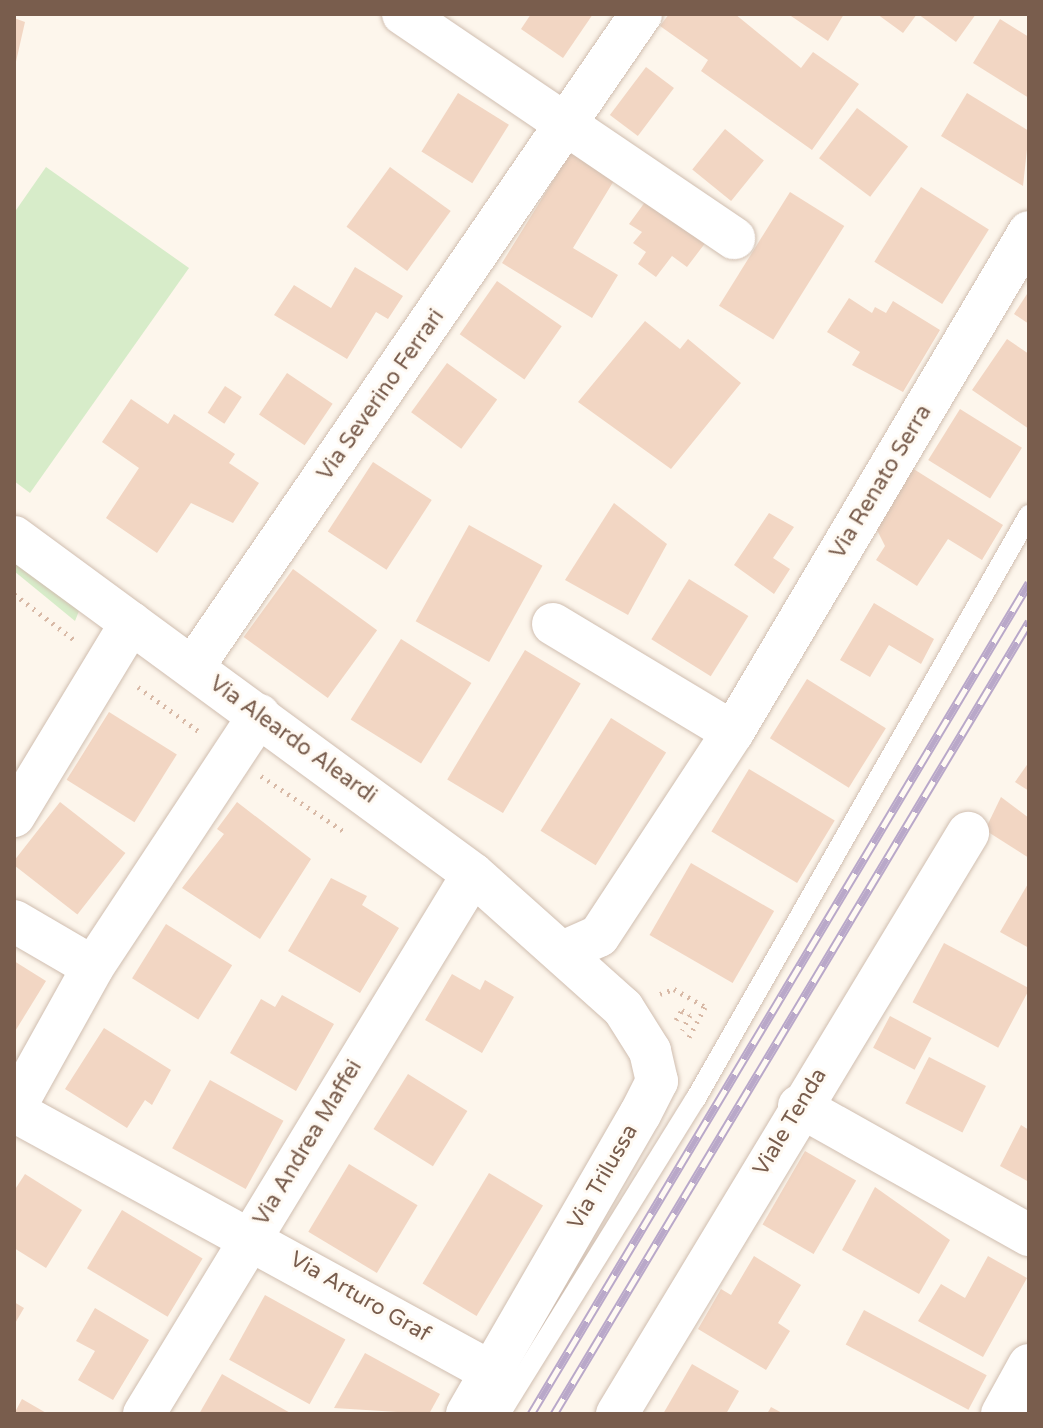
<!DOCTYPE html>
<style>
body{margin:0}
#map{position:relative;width:1043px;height:1428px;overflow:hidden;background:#fdf6ec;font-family:"Varela Round",sans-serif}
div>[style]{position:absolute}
.green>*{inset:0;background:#d7ecc9}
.building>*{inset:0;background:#f2d6c3;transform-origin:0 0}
.path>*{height:5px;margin-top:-2.5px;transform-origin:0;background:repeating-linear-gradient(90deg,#d8b9a6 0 2px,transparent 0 8px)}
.roads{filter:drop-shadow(0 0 2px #d0beb0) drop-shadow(0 0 2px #d0beb0)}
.lane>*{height:20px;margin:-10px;padding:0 10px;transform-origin:10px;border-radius:10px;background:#fff}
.street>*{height:42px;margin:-21px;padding:0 21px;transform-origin:21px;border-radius:21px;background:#fff}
.rail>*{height:9px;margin-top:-4.5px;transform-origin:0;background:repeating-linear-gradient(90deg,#fffaf3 0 18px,#b9a8c9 0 36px);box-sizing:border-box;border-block:2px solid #b9a8c9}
span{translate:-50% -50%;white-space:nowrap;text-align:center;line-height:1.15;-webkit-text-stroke:6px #fffaf3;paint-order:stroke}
.street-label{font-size:22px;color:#795d4d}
.frame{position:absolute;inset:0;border:16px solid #795d4d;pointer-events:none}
</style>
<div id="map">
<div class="green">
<i style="clip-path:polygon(46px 167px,189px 268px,30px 493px,14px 481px,14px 213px)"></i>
<i style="clip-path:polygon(14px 558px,79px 611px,75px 621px,14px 571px)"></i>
</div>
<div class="building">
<i style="clip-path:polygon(531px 14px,593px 14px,563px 58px,521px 29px)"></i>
<i style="clip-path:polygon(669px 14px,735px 14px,801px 68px,813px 52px,859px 84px,812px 150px,701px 71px,708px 60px,660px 26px)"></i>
<i style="clip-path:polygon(788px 14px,844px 14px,828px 41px)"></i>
<i style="clip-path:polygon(877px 14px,917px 14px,903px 33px)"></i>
<i style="clip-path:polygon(918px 14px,976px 14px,956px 42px)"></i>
<i style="clip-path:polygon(14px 18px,25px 22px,15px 66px,14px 66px)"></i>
<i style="clip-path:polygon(1000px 19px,1029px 37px,1029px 98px,973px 63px)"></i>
<i style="left:646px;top:67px;width:35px;height:60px;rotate:37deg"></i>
<i style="left:458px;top:93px;width:60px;height:69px;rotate:32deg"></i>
<i style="clip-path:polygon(967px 93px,1029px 131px,1023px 186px,941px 136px)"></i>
<i style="left:857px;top:108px;width:64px;height:63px;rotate:37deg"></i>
<i style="left:725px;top:129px;width:50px;height:52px;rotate:39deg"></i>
<i style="clip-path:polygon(574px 147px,618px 174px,573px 248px,618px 275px,592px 318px,502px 263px)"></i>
<i style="left:390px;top:167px;width:75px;height:74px;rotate:36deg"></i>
<i style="left:921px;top:187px;width:80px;height:88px;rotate:32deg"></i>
<i style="left:790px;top:192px;width:64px;height:134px;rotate:32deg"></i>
<i style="clip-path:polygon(648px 198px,706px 242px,687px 267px,672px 256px,656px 277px,638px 264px,646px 252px,633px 243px,642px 232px,629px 224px)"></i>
<i style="clip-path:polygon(355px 267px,403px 296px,388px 319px,376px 312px,347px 359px,274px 315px,294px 285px,331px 308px)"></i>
<i style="left:497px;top:281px;width:79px;height:65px;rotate:35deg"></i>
<i style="clip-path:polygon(1029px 291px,1029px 324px,1014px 314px)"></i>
<i style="clip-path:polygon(849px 298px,872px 313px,875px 307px,886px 313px,893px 301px,940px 330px,903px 392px,852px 365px,860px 352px,827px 332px)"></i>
<i style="clip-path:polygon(645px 321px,680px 349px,688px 339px,741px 383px,671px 469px,578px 402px)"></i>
<i style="clip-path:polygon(1007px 339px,1029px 354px,1029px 429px,972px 390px)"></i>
<i style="left:447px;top:363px;width:62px;height:61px;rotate:36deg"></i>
<i style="left:287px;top:373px;width:55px;height:50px;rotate:34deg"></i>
<i style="left:225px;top:386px;width:20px;height:32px;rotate:33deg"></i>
<i style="clip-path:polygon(131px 399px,168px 424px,174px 414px,235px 454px,229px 463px,259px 483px,233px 523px,191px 503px,157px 553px,106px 518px,139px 468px,102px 442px)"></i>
<i style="left:960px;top:409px;width:73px;height:60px;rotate:32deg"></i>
<i style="left:373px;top:462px;width:70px;height:83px;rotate:33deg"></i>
<i style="clip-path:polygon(912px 468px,1003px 525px,982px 560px,948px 539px,917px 586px,876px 560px,885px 546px,875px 526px)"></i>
<i style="clip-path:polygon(614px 503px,667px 544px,628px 615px,565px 580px)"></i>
<i style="clip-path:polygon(769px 513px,794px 527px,773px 558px,790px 569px,774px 594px,734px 565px)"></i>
<i style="left:469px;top:525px;width:84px;height:110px;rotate:29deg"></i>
<i style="left:293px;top:569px;width:104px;height:84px;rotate:36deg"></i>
<i style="left:689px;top:579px;width:70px;height:71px;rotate:32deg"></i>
<i style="clip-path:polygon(874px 603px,934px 639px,921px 664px,889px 645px,870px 677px,840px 660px)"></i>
<i style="left:401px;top:639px;width:83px;height:95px;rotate:32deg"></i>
<i style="left:525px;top:650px;width:65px;height:151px;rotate:31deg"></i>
<i style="left:807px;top:679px;width:93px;height:70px;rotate:32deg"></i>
<i style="left:109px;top:712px;width:80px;height:80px;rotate:32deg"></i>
<i style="left:611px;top:718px;width:65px;height:133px;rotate:32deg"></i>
<i style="clip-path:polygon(1029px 762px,1029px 791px,1015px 782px)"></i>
<i style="left:749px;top:769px;width:100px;height:73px;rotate:31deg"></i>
<i style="clip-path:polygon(1001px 797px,1029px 818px,1029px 858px,985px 830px)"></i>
<i style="left:60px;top:802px;width:83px;height:78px;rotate:38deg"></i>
<i style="clip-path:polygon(237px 802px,311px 859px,260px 939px,182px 888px,224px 834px,217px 829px)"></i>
<i style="left:691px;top:863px;width:96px;height:83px;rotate:30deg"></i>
<i style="clip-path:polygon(331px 878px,367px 896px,362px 905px,399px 928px,360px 993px,288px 951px)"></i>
<i style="clip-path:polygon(1029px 882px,1029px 948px,1000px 932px)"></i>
<i style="left:166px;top:924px;width:78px;height:64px;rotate:32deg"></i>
<i style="left:944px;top:943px;width:97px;height:67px;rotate:28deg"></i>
<i style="clip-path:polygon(14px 961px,46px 981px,14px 1033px)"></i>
<i style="clip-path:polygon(452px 974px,480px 990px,485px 980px,514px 997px,482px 1053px,425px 1020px)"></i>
<i style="clip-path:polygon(282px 995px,334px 1024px,296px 1091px,230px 1053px,261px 999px,275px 1007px)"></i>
<i style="left:890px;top:1016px;width:47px;height:36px;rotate:28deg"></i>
<i style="clip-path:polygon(104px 1028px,171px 1070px,152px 1105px,145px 1100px,127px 1128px,65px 1089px)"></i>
<i style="left:929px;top:1057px;width:64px;height:52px;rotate:27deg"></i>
<i style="left:408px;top:1074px;width:70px;height:65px;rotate:32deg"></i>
<i style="left:210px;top:1080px;width:84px;height:78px;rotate:29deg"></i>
<i style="clip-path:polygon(1021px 1125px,1029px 1130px,1029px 1182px,1000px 1166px)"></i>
<i style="left:805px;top:1151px;width:59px;height:85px;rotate:30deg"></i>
<i style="left:349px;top:1164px;width:80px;height:79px;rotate:31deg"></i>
<i style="left:489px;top:1173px;width:63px;height:129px;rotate:31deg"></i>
<i style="clip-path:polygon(25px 1174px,82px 1210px,46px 1268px,14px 1248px,14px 1191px)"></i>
<i style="clip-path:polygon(875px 1187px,950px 1240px,919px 1294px,842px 1250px)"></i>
<i style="left:122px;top:1210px;width:94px;height:68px;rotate:31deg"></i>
<i style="clip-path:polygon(754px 1256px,801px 1285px,778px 1323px,790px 1331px,766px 1370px,698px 1329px,721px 1289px,731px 1295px)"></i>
<i style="clip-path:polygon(988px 1256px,1027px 1278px,983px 1357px,918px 1321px,941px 1284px,965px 1298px)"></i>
<i style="left:265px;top:1295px;width:92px;height:74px;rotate:29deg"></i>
<i style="clip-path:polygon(14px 1302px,24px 1308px,14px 1325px)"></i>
<i style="clip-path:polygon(95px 1308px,149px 1340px,113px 1400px,78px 1380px,95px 1351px,76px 1341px)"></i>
<i style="left:864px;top:1310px;width:139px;height:39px;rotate:28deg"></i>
<i style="clip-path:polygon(365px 1353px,440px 1394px,429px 1414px,334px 1408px)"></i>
<i style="clip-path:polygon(692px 1364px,739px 1391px,726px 1414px,663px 1414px)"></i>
<i style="clip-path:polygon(222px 1374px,292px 1414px,199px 1414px)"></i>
<i style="clip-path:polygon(22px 1399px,48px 1414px,14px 1414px)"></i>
<i style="clip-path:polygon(771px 1407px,784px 1414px,767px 1414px)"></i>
</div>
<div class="path">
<i style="left:14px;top:594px;width:78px;rotate:37.2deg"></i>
<i style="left:138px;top:687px;width:78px;rotate:36.1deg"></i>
<i style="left:261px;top:776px;width:102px;rotate:33.8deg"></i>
<i style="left:660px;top:994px;width:15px;rotate:-20deg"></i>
<i style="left:674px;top:989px;width:36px;rotate:30deg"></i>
<i style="left:705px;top:1007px;width:38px;rotate:118deg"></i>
<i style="left:676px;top:1020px;width:12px;rotate:-59deg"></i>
<i style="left:682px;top:1010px;width:9px;rotate:32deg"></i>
<i style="left:690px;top:1015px;width:17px;rotate:118deg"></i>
</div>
<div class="roads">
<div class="lane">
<i style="left:500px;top:1414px;width:370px;rotate:-58.2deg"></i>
<i style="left:695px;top:1100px;width:674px;rotate:-60.28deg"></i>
</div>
<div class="street">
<i style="left:403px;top:14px;width:400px;rotate:34.1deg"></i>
<i style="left:14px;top:537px;width:569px;rotate:36.29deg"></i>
<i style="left:473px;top:874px;width:201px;rotate:41.8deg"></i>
<i style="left:623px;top:1008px;width:51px;rotate:57.9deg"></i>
<i style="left:650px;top:1051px;width:31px;rotate:77deg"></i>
<i style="left:657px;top:1081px;width:37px;rotate:117deg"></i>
<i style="left:640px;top:1114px;width:346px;rotate:120deg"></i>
<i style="left:553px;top:624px;width:210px;rotate:31deg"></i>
<i style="left:193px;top:667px;width:792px;rotate:-55.55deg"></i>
<i style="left:14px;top:816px;width:226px;rotate:-58.8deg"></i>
<i style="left:14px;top:921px;width:91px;rotate:30.2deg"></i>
<i style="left:565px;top:951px;width:37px;rotate:-24deg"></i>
<i style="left:599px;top:936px;width:244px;rotate:-56.7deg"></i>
<i style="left:733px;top:732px;width:581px;rotate:-59.37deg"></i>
<i style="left:799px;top:1106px;width:264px;rotate:29.3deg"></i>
<i style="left:14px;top:1109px;width:162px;rotate:-60.9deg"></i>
<i style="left:93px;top:967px;width:302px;rotate:-56.6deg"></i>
<i style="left:14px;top:1111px;width:546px;rotate:28.68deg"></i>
<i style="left:144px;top:1414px;width:632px;rotate:-58.65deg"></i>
<i style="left:617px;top:1414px;width:679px;rotate:-58.86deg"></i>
<i style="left:1002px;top:1414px;width:56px;rotate:-61.1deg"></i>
</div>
</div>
<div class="rail">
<i style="left:531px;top:1414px;width:969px;rotate:-59.07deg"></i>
<i style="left:554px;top:1414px;width:924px;rotate:-59.05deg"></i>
</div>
<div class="street-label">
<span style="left:381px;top:395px;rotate:-55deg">Via Severino Ferrari</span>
<span style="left:881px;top:482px;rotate:-59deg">Via Renato Serra</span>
<span style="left:293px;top:740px;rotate:36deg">Via Aleardo Aleardi</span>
<span style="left:790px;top:1122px;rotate:-59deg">Viale Tenda</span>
<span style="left:308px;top:1143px;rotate:-59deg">Via Andrea Maffei</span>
<span style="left:603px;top:1177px;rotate:-60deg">Via Trilussa</span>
<span style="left:360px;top:1297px;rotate:30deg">Via Arturo Graf</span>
</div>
<div class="frame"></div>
</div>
